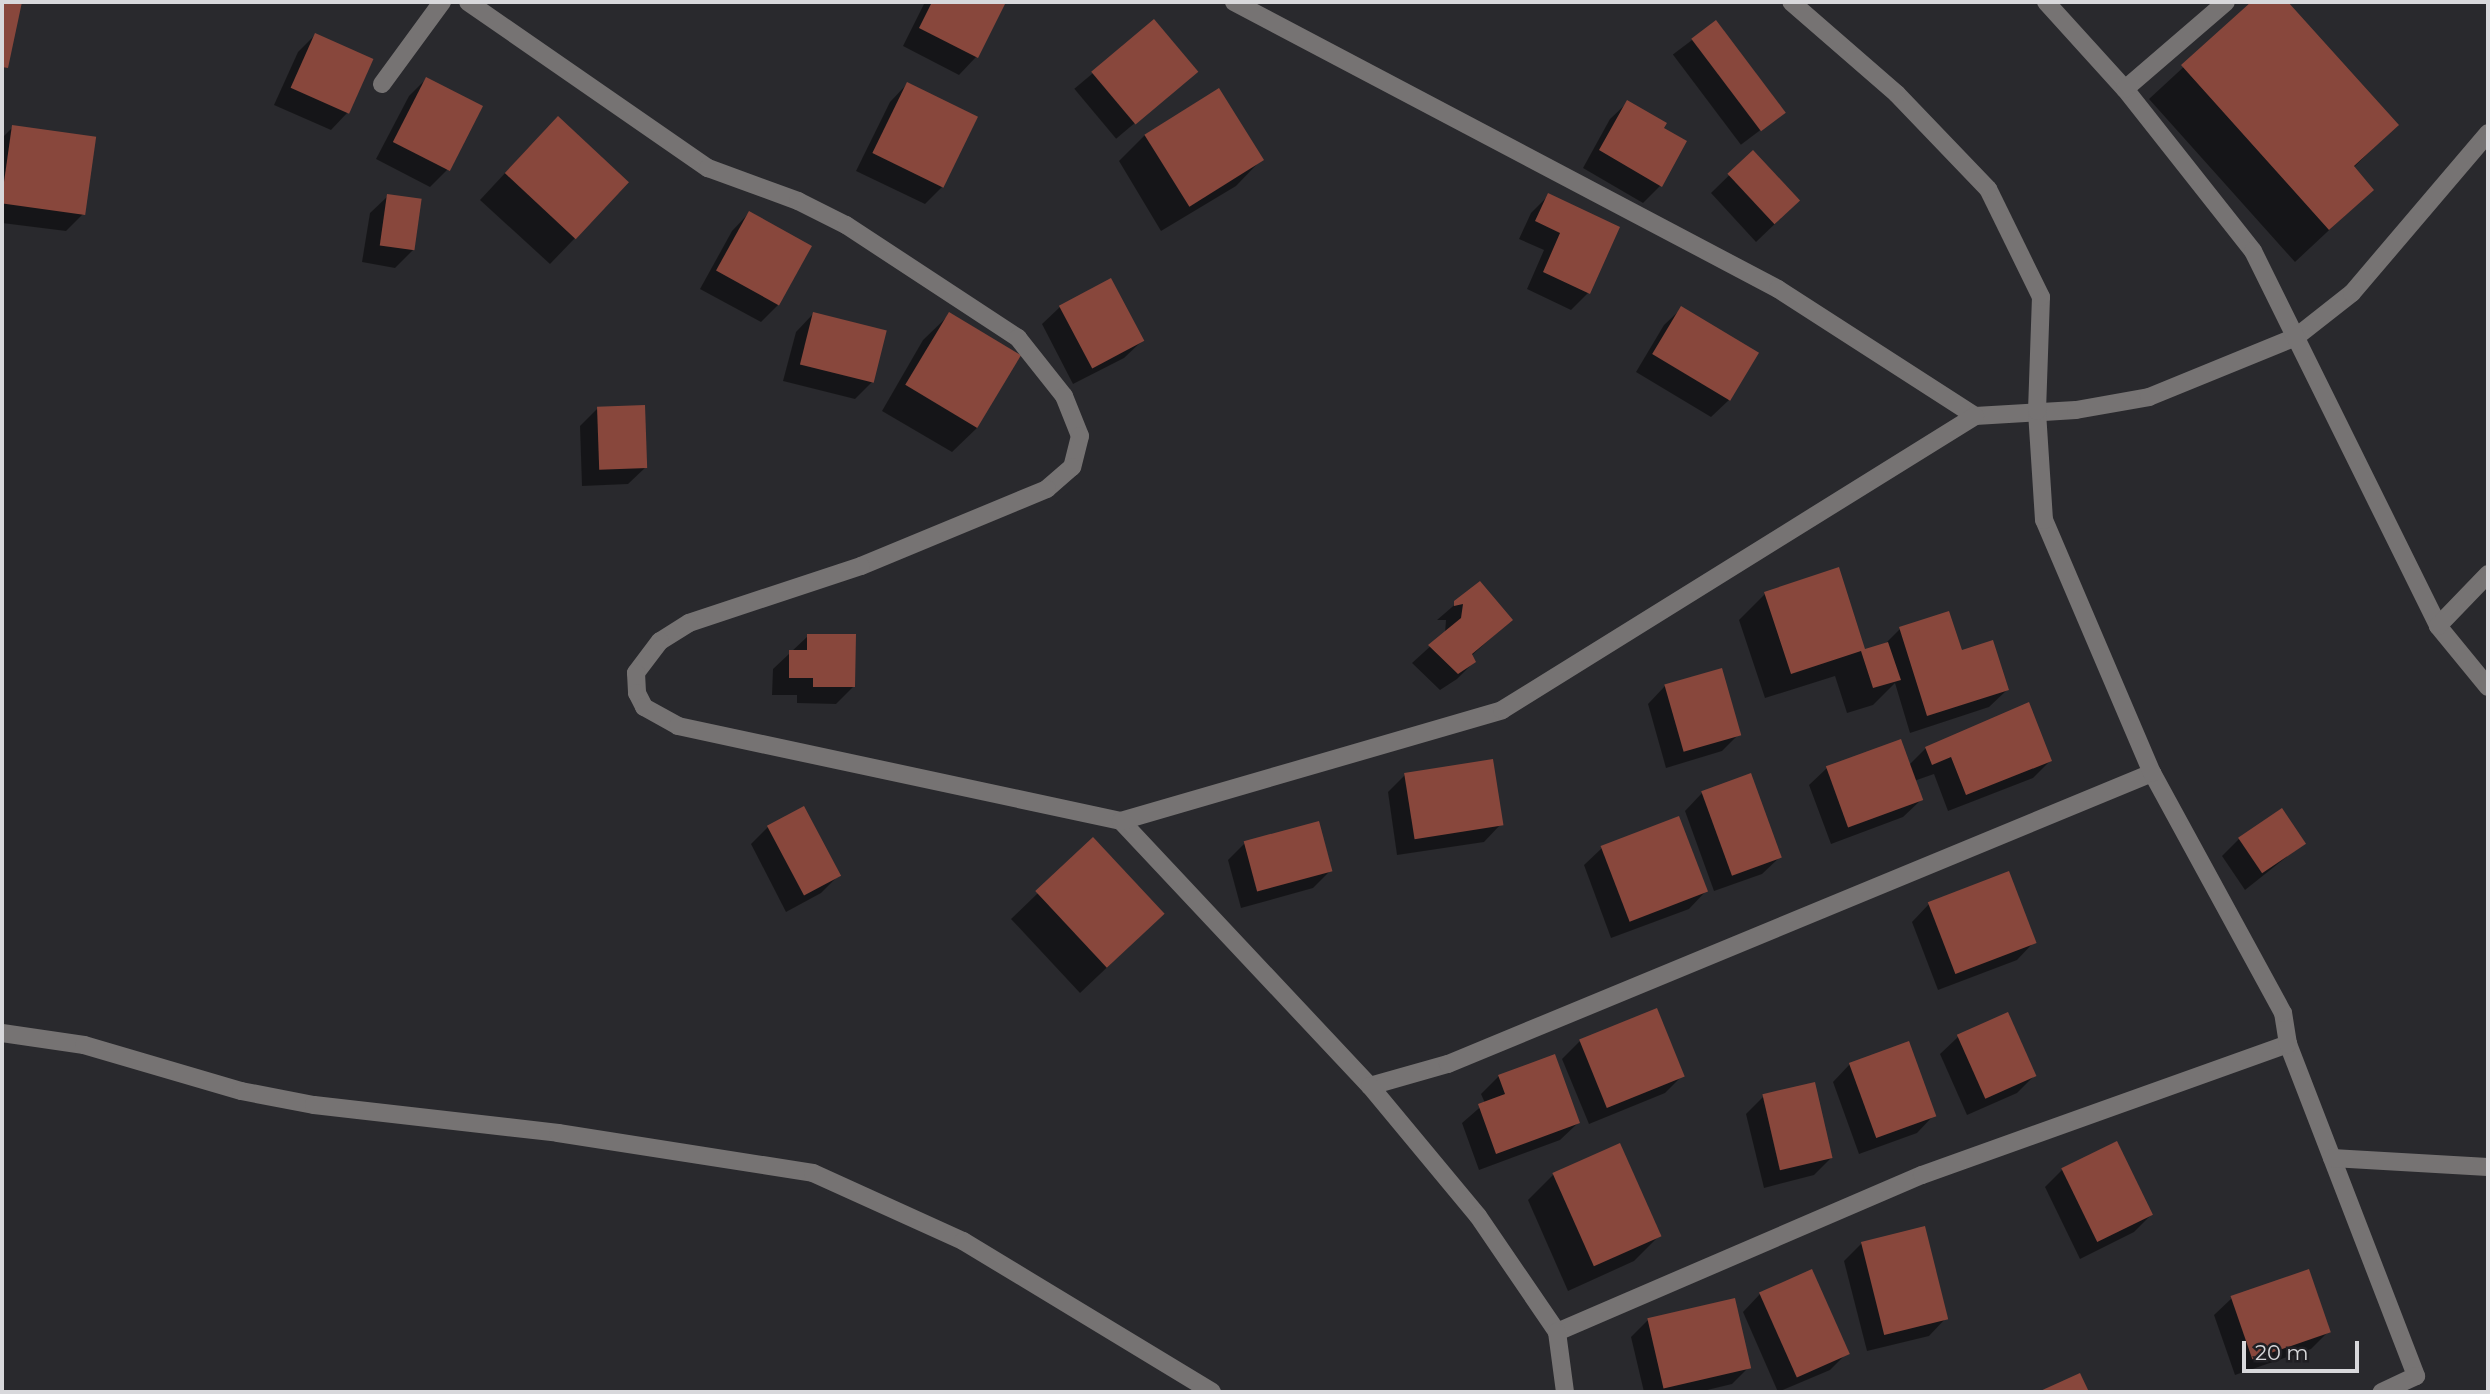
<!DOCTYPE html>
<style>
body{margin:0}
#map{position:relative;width:2490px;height:1394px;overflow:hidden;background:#29292d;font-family:Montserrat,sans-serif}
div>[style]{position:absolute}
.shadow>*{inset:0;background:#0007;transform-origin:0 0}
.building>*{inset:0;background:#88473c;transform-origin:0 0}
.minor>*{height:18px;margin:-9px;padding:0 9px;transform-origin:9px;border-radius:9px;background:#767373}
span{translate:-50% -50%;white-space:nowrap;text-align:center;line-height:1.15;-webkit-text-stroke:5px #201f23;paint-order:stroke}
.frame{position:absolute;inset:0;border:4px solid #d8d8db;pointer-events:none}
.scale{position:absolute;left:2242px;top:1341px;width:117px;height:32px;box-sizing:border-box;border:4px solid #d8d8db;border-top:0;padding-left:9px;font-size:21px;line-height:24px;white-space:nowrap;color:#d8d8db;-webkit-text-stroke:5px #201f23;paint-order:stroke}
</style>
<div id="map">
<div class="shadow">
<i style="clip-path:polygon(2px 2px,20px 2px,2px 72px)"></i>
<i style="clip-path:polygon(925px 2px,1004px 2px,976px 57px,959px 75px,903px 46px)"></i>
<i style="clip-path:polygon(2254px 2px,2286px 2px,2397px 125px,2353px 168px,2372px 190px,2295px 262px,2149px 99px)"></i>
<i style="left:1154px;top:22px;width:65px;height:104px;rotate:50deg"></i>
<i style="left:1716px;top:22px;width:113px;height:54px;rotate:53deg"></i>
<i style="clip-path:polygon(315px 35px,348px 112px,331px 130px,274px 105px,298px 52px)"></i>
<i style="clip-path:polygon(426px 79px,447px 170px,430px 187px,376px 159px,409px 96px)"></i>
<i style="clip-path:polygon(907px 84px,942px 187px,925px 204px,856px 171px,890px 102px)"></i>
<i style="clip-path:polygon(1628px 102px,1661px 129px,1660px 186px,1643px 203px,1583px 168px,1610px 119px)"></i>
<i style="clip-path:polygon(13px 127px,83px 214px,66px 231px,2px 223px,2px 138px)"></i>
<i style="clip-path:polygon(1145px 135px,1261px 160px,1236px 186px,1161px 231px,1119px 161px)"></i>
<i style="clip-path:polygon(532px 144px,575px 238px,550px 264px,480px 200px)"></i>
<i style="clip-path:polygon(1753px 152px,1781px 218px,1756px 242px,1711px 193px)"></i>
<i style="clip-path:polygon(388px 196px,413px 250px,395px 268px,362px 262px,370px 213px)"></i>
<i style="clip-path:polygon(1548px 196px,1588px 293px,1571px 310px,1527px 289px,1544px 250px,1519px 239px,1531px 213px)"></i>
<i style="clip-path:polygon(749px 213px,778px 305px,761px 322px,700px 289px,732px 231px)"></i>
<i style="clip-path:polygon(1111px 280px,1142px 341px,1124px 358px,1073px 384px,1042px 324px,1060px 307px)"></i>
<i style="clip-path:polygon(1682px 308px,1729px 400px,1711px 417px,1636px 372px,1664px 325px)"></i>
<i style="clip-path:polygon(813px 314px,872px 382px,855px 399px,783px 381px,796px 332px)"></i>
<i style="clip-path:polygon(949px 315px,978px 427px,952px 452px,882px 411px,923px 340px)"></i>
<i style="clip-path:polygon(597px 409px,646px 467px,628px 484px,582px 486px,580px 426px)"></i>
<i style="clip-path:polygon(1480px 583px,1511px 620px,1471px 656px,1474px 662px,1457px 679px,1440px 690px,1412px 663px,1445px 633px,1446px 620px,1437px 620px)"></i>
<i style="clip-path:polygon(1765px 594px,1864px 652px,1884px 645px,1900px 629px,1961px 652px,2007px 690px,1989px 707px,1910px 733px,1895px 683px,1873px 705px,1847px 713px,1835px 676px,1765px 698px,1739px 620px)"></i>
<i style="clip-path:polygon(808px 636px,853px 687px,836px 704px,797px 703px,797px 695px,772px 695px,773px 669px)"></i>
<i style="clip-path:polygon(1665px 686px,1739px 734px,1722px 751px,1666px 768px,1648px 704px)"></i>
<i style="clip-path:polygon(1926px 748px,2050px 761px,2033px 778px,1948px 811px,1934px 774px,1914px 781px,1921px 800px,1903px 817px,1831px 844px,1809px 785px,1827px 768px,1908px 766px)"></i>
<i style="clip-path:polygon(1405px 775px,1501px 824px,1484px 842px,1397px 855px,1388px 792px)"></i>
<i style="clip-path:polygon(1702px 793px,1780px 857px,1762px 874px,1714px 891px,1685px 811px)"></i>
<i style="clip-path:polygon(1678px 818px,1706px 891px,1689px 909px,1611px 938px,1584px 865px,1602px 848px)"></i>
<i style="clip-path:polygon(768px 827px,838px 876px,821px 893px,786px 912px,751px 844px)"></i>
<i style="clip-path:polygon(2239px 839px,2304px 843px,2245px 890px,2222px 856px)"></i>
<i style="clip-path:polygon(1093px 840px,1137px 939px,1080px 993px,1011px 919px)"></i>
<i style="clip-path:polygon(1245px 843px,1330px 871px,1313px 888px,1241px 908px,1228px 860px)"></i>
<i style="clip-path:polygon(1929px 904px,2034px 942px,2017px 960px,1938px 990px,1912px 922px)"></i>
<i style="clip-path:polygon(1656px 1011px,1683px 1075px,1665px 1093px,1589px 1124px,1562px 1059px,1579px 1042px)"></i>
<i style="clip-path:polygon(2007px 1015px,2034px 1076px,2017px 1093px,1967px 1115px,1940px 1054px,1958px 1037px)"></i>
<i style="clip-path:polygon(1850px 1064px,1934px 1115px,1917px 1133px,1859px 1154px,1833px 1082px)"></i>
<i style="clip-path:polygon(1499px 1076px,1578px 1123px,1560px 1140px,1479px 1170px,1462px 1123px,1485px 1103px,1481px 1094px)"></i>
<i style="clip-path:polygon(1764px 1096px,1831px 1158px,1814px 1175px,1764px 1188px,1746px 1114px)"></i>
<i style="clip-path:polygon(2062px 1170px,2151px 1215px,2134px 1232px,2080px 1259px,2045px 1187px)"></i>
<i style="clip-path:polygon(1554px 1174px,1660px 1235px,1634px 1261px,1568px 1291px,1528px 1200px)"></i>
<i style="clip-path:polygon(1862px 1243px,1946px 1318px,1929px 1336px,1867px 1351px,1844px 1261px)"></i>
<i style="clip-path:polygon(2308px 1271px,2329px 1331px,2311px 1349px,2235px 1375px,2214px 1315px,2232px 1298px)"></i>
<i style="clip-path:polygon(1760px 1294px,1847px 1353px,1830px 1370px,1778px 1392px,1743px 1312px)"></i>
<i style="clip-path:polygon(1648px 1320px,1749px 1367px,1732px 1384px,1699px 1392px,1644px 1392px,1631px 1337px)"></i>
</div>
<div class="building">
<i style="clip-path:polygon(2px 2px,22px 2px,8px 68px,2px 67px)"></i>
<i style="clip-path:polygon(932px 2px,1006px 2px,978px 58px,919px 28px)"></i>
<i style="clip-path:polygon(2251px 2px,2288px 2px,2399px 125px,2354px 166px,2374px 190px,2329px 230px,2181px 65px)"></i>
<i style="left:1154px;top:19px;width:69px;height:82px;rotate:50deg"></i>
<i style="left:1716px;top:20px;width:116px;height:31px;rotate:53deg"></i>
<i style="left:315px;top:33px;width:64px;height:60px;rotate:24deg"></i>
<i style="left:426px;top:77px;width:64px;height:73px;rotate:27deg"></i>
<i style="left:907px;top:82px;width:79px;height:79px;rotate:26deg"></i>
<i style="left:1219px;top:88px;width:85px;height:88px;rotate:58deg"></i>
<i style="clip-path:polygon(1627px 100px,1667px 123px,1664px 128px,1687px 141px,1662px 187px,1599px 150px)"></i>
<i style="left:558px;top:116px;width:97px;height:78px;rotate:43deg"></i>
<i style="left:12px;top:125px;width:85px;height:79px;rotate:8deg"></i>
<i style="left:1753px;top:150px;width:69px;height:35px;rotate:47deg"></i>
<i style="clip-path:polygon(1548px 193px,1620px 227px,1590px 294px,1543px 272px,1560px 233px,1535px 221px)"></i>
<i style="left:387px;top:194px;width:35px;height:52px;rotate:8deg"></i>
<i style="left:749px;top:211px;width:72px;height:68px;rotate:29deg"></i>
<i style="left:1111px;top:278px;width:71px;height:59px;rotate:62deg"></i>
<i style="left:1681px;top:306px;width:91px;height:56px;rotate:31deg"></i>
<i style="left:813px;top:312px;width:76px;height:54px;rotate:14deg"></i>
<i style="left:949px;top:312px;width:84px;height:85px;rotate:31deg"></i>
<i style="left:645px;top:405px;width:63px;height:48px;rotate:88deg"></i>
<i style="clip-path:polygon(1839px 567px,1865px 649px,1888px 642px,1901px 680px,1873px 688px,1861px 651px,1791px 674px,1764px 592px)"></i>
<i style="clip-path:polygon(1480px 581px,1513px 620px,1472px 654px,1476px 662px,1458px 674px,1428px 645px,1461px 618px,1463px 604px,1454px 606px,1454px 601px)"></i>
<i style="clip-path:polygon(1949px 611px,1962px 650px,1993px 640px,2009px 690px,1927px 716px,1899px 627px)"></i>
<i style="clip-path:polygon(807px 634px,856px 634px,855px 687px,813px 687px,813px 678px,789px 678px,789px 650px,807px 650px)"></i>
<i style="left:1722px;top:668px;width:70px;height:60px;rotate:74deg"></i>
<i style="clip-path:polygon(2029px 702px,2052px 761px,1966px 795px,1951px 757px,1932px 765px,1925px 747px)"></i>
<i style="left:1901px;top:739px;width:65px;height:80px;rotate:70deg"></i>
<i style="left:1493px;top:759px;width:67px;height:90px;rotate:81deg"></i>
<i style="left:1751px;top:773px;width:90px;height:53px;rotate:70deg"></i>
<i style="left:804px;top:806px;width:79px;height:42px;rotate:62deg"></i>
<i style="left:2282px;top:808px;width:43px;height:53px;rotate:56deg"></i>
<i style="left:1679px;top:816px;width:81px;height:84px;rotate:69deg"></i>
<i style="left:1319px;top:821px;width:52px;height:78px;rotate:75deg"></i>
<i style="left:1093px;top:837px;width:105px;height:79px;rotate:47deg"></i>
<i style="left:2009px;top:871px;width:77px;height:87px;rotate:69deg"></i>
<i style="left:1657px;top:1008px;width:74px;height:84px;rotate:68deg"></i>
<i style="left:2008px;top:1012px;width:70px;height:56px;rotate:66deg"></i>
<i style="left:1909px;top:1041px;width:80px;height:64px;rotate:70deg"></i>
<i style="clip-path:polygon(1555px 1054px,1580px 1123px,1496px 1154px,1478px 1104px,1505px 1094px,1498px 1075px)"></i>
<i style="left:1815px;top:1082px;width:78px;height:54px;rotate:77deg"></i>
<i style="left:2117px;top:1141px;width:82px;height:62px;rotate:64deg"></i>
<i style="left:1620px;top:1143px;width:102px;height:74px;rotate:66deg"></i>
<i style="left:1925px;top:1226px;width:96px;height:66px;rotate:76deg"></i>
<i style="left:1812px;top:1269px;width:93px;height:58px;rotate:66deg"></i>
<i style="left:2309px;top:1269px;width:67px;height:83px;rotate:71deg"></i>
<i style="left:1735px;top:1298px;width:72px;height:90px;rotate:77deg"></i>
<i style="clip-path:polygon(2080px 1373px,2089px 1392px,2038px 1392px)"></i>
</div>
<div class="minor">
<i style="left:468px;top:2px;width:292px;rotate:34.7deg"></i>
<i style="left:708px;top:168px;width:96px;rotate:20.1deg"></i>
<i style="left:798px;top:201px;width:54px;rotate:26.6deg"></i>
<i style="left:846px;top:225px;width:206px;rotate:33.3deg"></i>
<i style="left:1018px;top:338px;width:74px;rotate:51.6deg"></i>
<i style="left:1064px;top:396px;width:43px;rotate:68.2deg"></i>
<i style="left:1080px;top:436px;width:32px;rotate:104deg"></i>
<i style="left:1072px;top:467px;width:33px;rotate:139deg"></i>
<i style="left:1047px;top:489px;width:201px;rotate:157.5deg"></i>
<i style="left:861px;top:566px;width:181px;rotate:161.7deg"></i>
<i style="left:689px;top:623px;width:34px;rotate:148deg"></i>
<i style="left:660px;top:641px;width:40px;rotate:127deg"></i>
<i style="left:636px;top:673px;width:20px;rotate:87deg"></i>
<i style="left:637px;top:693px;width:16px;rotate:63deg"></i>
<i style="left:644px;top:707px;width:39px;rotate:29deg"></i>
<i style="left:678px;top:726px;width:453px;rotate:12.1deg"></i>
<i style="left:1121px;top:821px;width:364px;rotate:46.8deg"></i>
<i style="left:1370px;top:1086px;width:81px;rotate:-15.8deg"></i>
<i style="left:1448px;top:1064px;width:762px;rotate:-22.46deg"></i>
<i style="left:1234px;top:2px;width:615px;rotate:27.81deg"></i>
<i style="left:1778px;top:289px;width:234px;rotate:32.8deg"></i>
<i style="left:1975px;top:416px;width:101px;rotate:-3.4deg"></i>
<i style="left:2076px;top:410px;width:74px;rotate:-10.1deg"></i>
<i style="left:2149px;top:397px;width:159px;rotate:-22.2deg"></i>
<i style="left:2296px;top:337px;width:71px;rotate:-38.2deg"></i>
<i style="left:2352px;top:293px;width:210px;rotate:-49.6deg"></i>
<i style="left:2046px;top:2px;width:118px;rotate:47.8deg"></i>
<i style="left:2125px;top:89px;width:206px;rotate:51.7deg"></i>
<i style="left:2253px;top:251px;width:418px;rotate:63.7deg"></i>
<i style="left:2438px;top:626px;width:79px;rotate:50.7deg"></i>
<i style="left:382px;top:84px;width:102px;rotate:-53.8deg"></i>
<i style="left:2125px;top:89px;width:133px;rotate:-40.7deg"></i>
<i style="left:2438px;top:626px;width:72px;rotate:-46.1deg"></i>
<i style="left:1121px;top:821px;width:397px;rotate:-16.2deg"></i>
<i style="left:1502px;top:710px;width:557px;rotate:-31.86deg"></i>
<i style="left:2px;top:1033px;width:83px;rotate:8.3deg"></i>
<i style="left:84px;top:1045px;width:164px;rotate:16.3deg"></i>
<i style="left:241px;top:1091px;width:74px;rotate:10.9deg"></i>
<i style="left:314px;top:1105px;width:246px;rotate:6.5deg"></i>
<i style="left:558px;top:1133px;width:258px;rotate:8.9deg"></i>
<i style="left:813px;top:1173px;width:165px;rotate:24.4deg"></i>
<i style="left:963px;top:1241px;width:291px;rotate:31.2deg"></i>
<i style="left:2288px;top:1044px;width:356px;rotate:68.9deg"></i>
<i style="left:2416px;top:1376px;width:38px;rotate:155deg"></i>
<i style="left:1370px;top:1086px;width:169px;rotate:50.3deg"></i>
<i style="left:1478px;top:1216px;width:140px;rotate:55.7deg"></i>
<i style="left:1557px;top:1332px;width:397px;rotate:-23.3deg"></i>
<i style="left:1922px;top:1175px;width:389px;rotate:-19.7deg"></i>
<i style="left:2288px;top:1044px;width:31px;rotate:-99deg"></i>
<i style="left:2283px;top:1013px;width:273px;rotate:-118.6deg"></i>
<i style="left:2152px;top:773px;width:275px;rotate:-113.1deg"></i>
<i style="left:2044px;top:520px;width:109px;rotate:-93.7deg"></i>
<i style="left:2037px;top:411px;width:114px;rotate:-88deg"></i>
<i style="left:2041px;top:297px;width:120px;rotate:-116.1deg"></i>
<i style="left:1988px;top:189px;width:132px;rotate:-133.8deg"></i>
<i style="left:1897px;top:94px;width:140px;rotate:-139deg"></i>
<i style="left:2332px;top:1158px;width:156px;rotate:3.3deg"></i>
<i style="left:1557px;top:1332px;width:61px;rotate:82.4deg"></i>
</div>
<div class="frame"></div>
<div class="scale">20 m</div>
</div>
